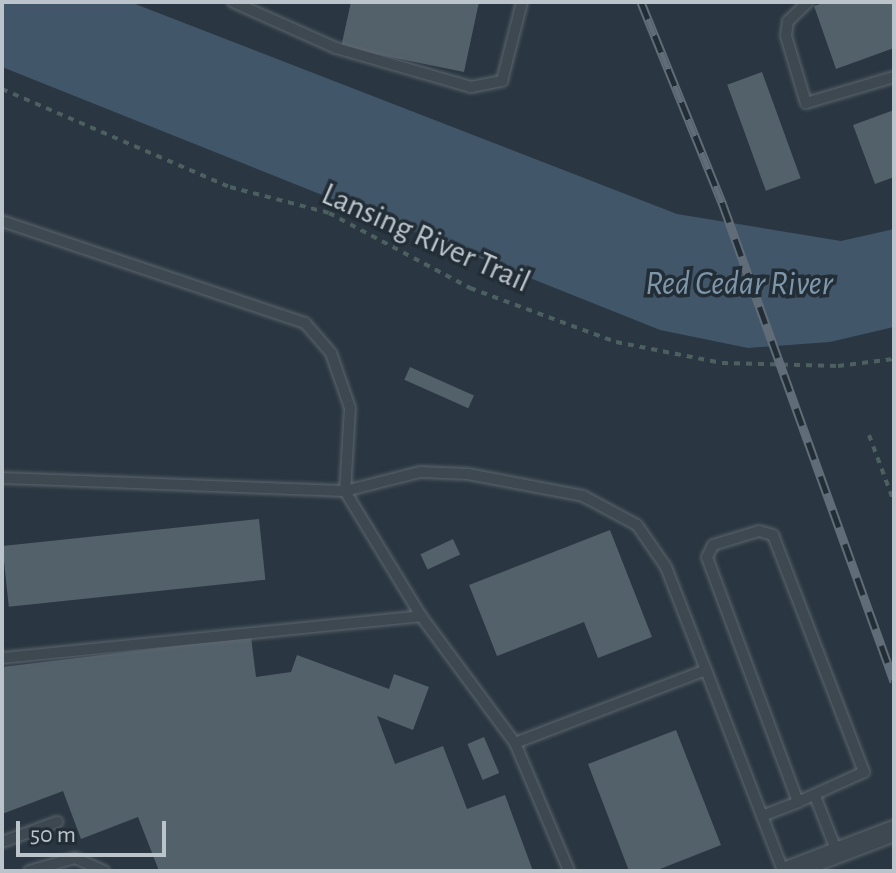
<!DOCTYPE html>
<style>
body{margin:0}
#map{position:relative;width:896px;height:873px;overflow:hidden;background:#2a3641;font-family:"Alegreya Sans",sans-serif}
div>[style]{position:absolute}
.water>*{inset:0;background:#415668}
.building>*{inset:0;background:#53616b;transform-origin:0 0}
.path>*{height:4px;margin-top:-2px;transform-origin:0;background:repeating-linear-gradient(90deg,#4c6060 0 6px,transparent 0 12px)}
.roads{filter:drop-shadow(0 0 2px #5c666e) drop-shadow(0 0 2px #5c666e)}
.lane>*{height:10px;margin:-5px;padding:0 5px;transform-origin:5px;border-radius:5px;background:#3e4851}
.street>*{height:20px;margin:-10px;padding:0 10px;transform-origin:10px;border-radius:10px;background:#3e4851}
.rail>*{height:9px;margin-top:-4.5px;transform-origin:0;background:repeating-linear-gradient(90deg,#222d36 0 18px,#606c77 0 36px);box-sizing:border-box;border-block:2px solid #606c77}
span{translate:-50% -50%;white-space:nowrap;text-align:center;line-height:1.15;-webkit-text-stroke:7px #222d36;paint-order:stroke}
.street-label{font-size:32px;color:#bbc3cb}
.water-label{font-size:34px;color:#7e96aa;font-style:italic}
.frame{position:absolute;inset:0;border:4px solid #bbc3cb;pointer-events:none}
.scale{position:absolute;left:16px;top:821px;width:150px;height:36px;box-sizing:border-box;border:4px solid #bbc3cb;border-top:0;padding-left:10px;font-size:24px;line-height:28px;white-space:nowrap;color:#bbc3cb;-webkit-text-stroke:6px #222d36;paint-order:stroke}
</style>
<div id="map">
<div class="water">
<i style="clip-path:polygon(2px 2px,130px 2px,677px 214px,841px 241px,894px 229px,894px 327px,830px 342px,748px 348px,660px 330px,2px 67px)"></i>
</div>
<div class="building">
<i style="clip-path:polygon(351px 2px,479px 2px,464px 72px,341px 47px)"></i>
<i style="clip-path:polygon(826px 2px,894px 2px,894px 48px,836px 69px,814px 6px)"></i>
<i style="left:762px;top:72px;width:113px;height:37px;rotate:70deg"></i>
<i style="clip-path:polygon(894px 110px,894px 177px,875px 184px,853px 125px)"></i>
<i style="left:410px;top:367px;width:70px;height:14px;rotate:24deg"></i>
<i style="left:259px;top:519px;width:61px;height:258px;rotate:84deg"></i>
<i style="clip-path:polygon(610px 530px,652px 637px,598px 658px,584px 622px,497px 656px,469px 585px)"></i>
<i style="left:453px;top:539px;width:17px;height:36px;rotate:65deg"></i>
<i style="clip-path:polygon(251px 637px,256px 677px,291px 672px,297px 655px,389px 689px,394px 674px,429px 687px,413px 730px,377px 716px,395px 764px,443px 746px,467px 809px,505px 795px,533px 871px,159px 871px,138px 817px,81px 839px,63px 791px,2px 814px,2px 667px)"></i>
<i style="clip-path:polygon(676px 730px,721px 845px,655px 871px,629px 871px,588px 764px)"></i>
<i style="left:484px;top:737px;width:39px;height:18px;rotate:67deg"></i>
</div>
<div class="path">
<i style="left:2px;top:89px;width:248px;rotate:23.3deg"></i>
<i style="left:230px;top:187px;width:102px;rotate:14.7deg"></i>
<i style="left:329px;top:213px;width:160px;rotate:28deg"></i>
<i style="left:470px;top:288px;width:156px;rotate:20.3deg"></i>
<i style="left:616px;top:342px;width:108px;rotate:11.2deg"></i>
<i style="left:722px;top:363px;width:116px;rotate:1.5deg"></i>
<i style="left:838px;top:366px;width:56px;rotate:-7.1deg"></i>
<i style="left:869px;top:435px;width:72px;rotate:69.5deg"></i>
</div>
<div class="roads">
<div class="lane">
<i style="left:233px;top:2px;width:113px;rotate:24.1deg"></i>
<i style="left:336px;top:48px;width:141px;rotate:16.1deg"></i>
<i style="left:471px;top:87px;width:32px;rotate:-11deg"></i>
<i style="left:502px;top:81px;width:81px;rotate:-75.8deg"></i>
<i style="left:808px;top:2px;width:28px;rotate:136deg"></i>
<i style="left:788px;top:21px;width:15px;rotate:98deg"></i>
<i style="left:786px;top:36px;width:70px;rotate:73.4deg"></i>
<i style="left:806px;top:103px;width:92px;rotate:-16.5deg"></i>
<i style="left:2px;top:221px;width:320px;rotate:18.6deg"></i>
<i style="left:305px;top:323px;width:40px;rotate:49deg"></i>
<i style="left:331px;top:353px;width:58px;rotate:70.9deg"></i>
<i style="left:350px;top:408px;width:83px;rotate:93.4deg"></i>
<i style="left:345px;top:491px;width:77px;rotate:-14.2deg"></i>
<i style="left:420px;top:472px;width:48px;rotate:2.4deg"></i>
<i style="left:468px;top:474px;width:117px;rotate:10.8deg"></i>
<i style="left:583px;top:496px;width:61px;rotate:28.2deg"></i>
<i style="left:637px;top:525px;width:51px;rotate:55.4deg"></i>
<i style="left:666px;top:567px;width:110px;rotate:68.8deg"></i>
<i style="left:2px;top:478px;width:343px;rotate:2.2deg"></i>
<i style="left:345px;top:491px;width:146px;rotate:58.7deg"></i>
<i style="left:421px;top:616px;width:158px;rotate:53.5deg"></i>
<i style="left:515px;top:743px;width:139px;rotate:67.1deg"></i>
<i style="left:2px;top:658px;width:421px;rotate:-5.7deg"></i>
<i style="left:515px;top:743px;width:204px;rotate:-20.9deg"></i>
<i style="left:706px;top:670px;width:215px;rotate:69deg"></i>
<i style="left:815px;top:796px;width:60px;rotate:68.6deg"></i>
<i style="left:762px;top:816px;width:39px;rotate:-21deg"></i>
<i style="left:798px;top:802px;width:261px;rotate:-110.4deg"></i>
<i style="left:707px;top:557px;width:13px;rotate:-63deg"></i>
<i style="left:713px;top:545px;width:48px;rotate:-16.9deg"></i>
<i style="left:759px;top:531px;width:15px;rotate:16deg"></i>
<i style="left:773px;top:535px;width:254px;rotate:69deg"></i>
<i style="left:864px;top:772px;width:72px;rotate:155.6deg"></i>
<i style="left:2px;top:842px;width:59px;rotate:-20deg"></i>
<i style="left:29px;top:871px;width:48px;rotate:-15.8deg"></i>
<i style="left:75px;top:858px;width:32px;rotate:24deg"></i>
</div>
<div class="street">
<i style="left:789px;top:871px;width:112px;rotate:-20.9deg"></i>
</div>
</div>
<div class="rail">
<i style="left:641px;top:2px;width:219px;rotate:68deg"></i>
<i style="left:723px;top:205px;width:506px;rotate:70.24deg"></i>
</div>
<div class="street-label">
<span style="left:426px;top:238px;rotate:24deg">Lansing River Trail</span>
</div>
<div class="water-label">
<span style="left:739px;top:285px">Red Cedar River</span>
</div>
<div class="frame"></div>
<div class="scale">50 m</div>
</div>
